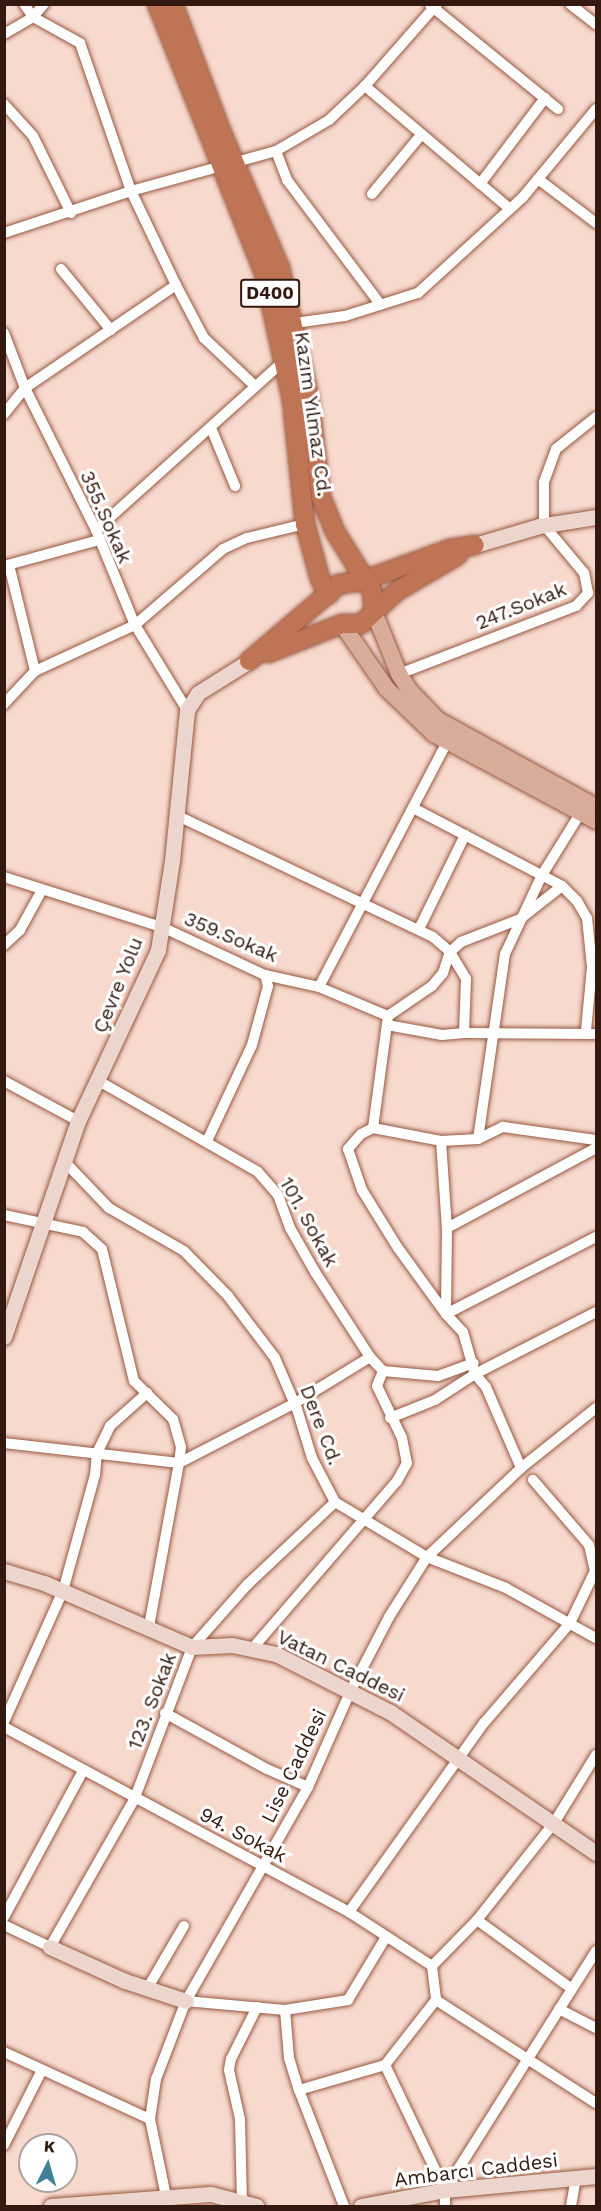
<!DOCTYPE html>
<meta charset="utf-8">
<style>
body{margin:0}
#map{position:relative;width:601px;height:2211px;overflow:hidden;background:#f7d9ce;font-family:"Work Sans",sans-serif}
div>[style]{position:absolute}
.roads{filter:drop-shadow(0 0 2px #97583f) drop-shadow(0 0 2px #97583f)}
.street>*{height:10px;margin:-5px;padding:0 5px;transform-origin:5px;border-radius:5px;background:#fff}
.secondary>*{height:15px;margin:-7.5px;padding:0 7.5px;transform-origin:7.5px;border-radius:7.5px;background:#ecd5cc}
.primary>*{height:16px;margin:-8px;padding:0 8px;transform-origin:8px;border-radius:8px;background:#d9ac9a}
.highway>*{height:18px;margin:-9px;padding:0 9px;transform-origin:9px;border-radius:9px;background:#c07456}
span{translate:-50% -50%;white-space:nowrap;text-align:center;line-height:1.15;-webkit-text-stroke:6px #fff;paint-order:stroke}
.shield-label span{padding:2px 4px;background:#fff;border:2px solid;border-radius:4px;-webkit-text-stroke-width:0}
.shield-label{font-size:18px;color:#33190f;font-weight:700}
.street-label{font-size:20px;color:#33190f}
.frame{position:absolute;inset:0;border:6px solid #33190f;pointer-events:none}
.north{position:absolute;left:18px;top:2133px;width:60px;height:60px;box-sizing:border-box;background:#fff;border:2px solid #ada39f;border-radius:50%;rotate:5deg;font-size:16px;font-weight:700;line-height:24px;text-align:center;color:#33190f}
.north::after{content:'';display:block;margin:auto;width:21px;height:27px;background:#428096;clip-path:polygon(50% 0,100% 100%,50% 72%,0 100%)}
</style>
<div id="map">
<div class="roads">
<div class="street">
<i style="left:24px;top:4px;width:16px;rotate:55deg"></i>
<i style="left:33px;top:17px;width:54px;rotate:29deg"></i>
<i style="left:80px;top:43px;width:157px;rotate:71deg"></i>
<i style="left:131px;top:191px;width:104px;rotate:64.4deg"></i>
<i style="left:176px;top:285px;width:60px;rotate:62.2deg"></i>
<i style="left:204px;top:338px;width:70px;rotate:43.3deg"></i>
<i style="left:570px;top:4px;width:33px;rotate:38deg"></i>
<i style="left:430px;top:5px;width:165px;rotate:39.1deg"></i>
<i style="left:4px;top:34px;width:34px;rotate:-30deg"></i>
<i style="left:33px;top:17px;width:17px;rotate:-50deg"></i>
<i style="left:365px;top:86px;width:190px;rotate:40.3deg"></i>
<i style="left:4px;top:104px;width:43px;rotate:47.8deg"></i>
<i style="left:33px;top:136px;width:86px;rotate:63.7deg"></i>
<i style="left:276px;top:151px;width:31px;rotate:69deg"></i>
<i style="left:287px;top:180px;width:156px;rotate:53.1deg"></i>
<i style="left:538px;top:179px;width:73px;rotate:37.2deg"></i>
<i style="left:480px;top:184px;width:108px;rotate:-52.9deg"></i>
<i style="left:372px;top:194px;width:77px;rotate:-50.3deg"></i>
<i style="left:4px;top:233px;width:134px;rotate:-18.3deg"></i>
<i style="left:131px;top:191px;width:150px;rotate:-15.4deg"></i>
<i style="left:276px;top:151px;width:61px;rotate:-30.3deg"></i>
<i style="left:329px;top:120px;width:50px;rotate:-43.4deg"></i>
<i style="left:365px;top:86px;width:109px;rotate:-48.7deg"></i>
<i style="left:61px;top:269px;width:79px;rotate:50.7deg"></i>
<i style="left:295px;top:323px;width:50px;rotate:-8deg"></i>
<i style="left:345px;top:316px;width:77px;rotate:-17.5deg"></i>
<i style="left:418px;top:293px;width:142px;rotate:-42.4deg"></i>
<i style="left:523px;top:197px;width:114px;rotate:-50.3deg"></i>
<i style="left:4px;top:333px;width:59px;rotate:69.1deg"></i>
<i style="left:25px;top:388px;width:159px;rotate:63.4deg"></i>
<i style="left:96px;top:530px;width:103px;rotate:67.7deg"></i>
<i style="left:135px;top:625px;width:100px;rotate:58.5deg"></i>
<i style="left:4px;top:414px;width:33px;rotate:-51deg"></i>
<i style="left:25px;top:388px;width:183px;rotate:-34.3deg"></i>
<i style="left:211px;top:428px;width:63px;rotate:67.5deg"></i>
<i style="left:96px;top:530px;width:254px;rotate:-42deg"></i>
<i style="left:9px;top:565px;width:109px;rotate:76.2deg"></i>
<i style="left:4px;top:566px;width:98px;rotate:-15.3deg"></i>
<i style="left:399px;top:674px;width:190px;rotate:-21deg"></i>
<i style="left:576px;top:606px;width:18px;rotate:-47deg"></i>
<i style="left:588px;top:593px;width:20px;rotate:-101deg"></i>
<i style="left:584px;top:573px;width:62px;rotate:-129.8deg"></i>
<i style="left:544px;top:525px;width:43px;rotate:-90deg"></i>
<i style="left:544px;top:482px;width:35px;rotate:-70deg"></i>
<i style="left:556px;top:449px;width:51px;rotate:-38.7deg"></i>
<i style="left:4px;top:704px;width:45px;rotate:-46.8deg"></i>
<i style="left:35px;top:671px;width:110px;rotate:-24.7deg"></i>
<i style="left:135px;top:625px;width:116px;rotate:-40.8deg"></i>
<i style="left:223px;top:549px;width:26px;rotate:-25deg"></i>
<i style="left:247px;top:538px;width:60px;rotate:-13.6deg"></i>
<i style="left:415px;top:809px;width:166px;rotate:27.6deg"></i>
<i style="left:562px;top:886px;width:21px;rotate:45deg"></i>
<i style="left:577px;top:901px;width:20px;rotate:60deg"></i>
<i style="left:587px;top:918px;width:49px;rotate:84.2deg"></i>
<i style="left:592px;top:967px;width:64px;rotate:95.4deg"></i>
<i style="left:176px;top:815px;width:284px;rotate:25.4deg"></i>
<i style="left:433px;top:937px;width:23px;rotate:41deg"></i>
<i style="left:450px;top:952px;width:31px;rotate:59deg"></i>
<i style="left:466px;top:979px;width:54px;rotate:92.1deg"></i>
<i style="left:464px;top:1033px;width:132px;rotate:0.4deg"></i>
<i style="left:4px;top:877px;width:166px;rotate:17.6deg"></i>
<i style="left:162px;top:927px;width:114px;rotate:25deg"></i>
<i style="left:265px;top:975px;width:55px;rotate:12.5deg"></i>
<i style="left:319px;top:987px;width:75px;rotate:22.8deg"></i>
<i style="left:388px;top:1016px;width:53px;rotate:-34.3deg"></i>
<i style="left:432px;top:986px;width:17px;rotate:-50deg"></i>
<i style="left:443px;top:973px;width:22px;rotate:-72deg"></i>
<i style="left:450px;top:952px;width:15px;rotate:-42deg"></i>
<i style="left:461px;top:942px;width:63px;rotate:-21.3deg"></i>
<i style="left:520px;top:919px;width:53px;rotate:-38.2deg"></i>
<i style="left:419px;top:929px;width:105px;rotate:-63.9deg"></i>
<i style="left:4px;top:945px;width:22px;rotate:-43deg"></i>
<i style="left:20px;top:930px;width:46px;rotate:-61.2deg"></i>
<i style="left:319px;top:987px;width:276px;rotate:-62.4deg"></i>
<i style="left:388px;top:1016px;width:113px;rotate:97.6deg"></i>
<i style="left:373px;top:1128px;width:13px;rotate:153deg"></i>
<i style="left:361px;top:1134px;width:20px;rotate:131deg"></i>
<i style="left:348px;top:1149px;width:43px;rotate:71.1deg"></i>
<i style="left:362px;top:1190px;width:68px;rotate:58.2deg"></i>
<i style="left:398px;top:1248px;width:82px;rotate:54deg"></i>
<i style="left:446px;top:1314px;width:169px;rotate:-27.2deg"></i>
<i style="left:387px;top:1025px;width:56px;rotate:10.3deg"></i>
<i style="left:442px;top:1035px;width:22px;rotate:-5deg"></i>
<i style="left:97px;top:1080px;width:185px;rotate:29.7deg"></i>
<i style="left:258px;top:1172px;width:30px;rotate:49deg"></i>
<i style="left:278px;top:1195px;width:35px;rotate:70deg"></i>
<i style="left:290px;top:1228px;width:51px;rotate:60.4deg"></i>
<i style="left:315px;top:1272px;width:101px;rotate:57.1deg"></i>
<i style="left:370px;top:1357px;width:19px;rotate:47deg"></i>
<i style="left:383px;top:1371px;width:16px;rotate:112deg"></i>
<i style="left:377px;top:1386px;width:58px;rotate:64.3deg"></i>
<i style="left:402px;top:1438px;width:25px;rotate:79deg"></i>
<i style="left:407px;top:1463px;width:21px;rotate:119deg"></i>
<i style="left:397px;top:1481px;width:222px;rotate:130.8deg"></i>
<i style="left:4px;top:1081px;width:84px;rotate:28.4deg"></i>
<i style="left:373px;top:1128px;width:69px;rotate:10.8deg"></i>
<i style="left:441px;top:1141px;width:37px;rotate:-3deg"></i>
<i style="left:478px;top:1139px;width:28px;rotate:-26deg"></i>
<i style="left:503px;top:1127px;width:94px;rotate:8deg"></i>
<i style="left:478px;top:1139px;width:187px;rotate:-81.7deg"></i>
<i style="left:505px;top:954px;width:87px;rotate:-64.9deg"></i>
<i style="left:542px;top:875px;width:74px;rotate:-58.2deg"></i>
<i style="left:207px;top:1141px;width:106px;rotate:-64.9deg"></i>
<i style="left:252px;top:1045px;width:61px;rotate:-74.8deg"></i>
<i style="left:268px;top:986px;width:11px;rotate:-105deg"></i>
<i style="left:441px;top:1141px;width:87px;rotate:86.1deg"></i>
<i style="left:447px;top:1228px;width:86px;rotate:90.7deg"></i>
<i style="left:446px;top:1314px;width:25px;rotate:47deg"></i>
<i style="left:463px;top:1332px;width:44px;rotate:74.1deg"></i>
<i style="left:475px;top:1374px;width:17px;rotate:50deg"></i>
<i style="left:486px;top:1387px;width:88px;rotate:66.6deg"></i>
<i style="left:64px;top:1161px;width:65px;rotate:46.2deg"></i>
<i style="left:109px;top:1208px;width:86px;rotate:29.8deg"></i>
<i style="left:184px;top:1251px;width:63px;rotate:45.6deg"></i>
<i style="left:228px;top:1296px;width:78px;rotate:52.8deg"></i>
<i style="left:275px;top:1358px;width:56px;rotate:66.7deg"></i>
<i style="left:297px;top:1409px;width:51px;rotate:73deg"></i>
<i style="left:312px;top:1458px;width:50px;rotate:62.4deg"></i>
<i style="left:335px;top:1502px;width:107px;rotate:30.9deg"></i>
<i style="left:427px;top:1557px;width:85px;rotate:21.4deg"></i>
<i style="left:506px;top:1588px;width:103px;rotate:29.1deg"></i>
<i style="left:4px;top:1215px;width:81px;rotate:12.1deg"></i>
<i style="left:83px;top:1232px;width:25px;rotate:42deg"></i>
<i style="left:102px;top:1249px;width:136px;rotate:76.4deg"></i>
<i style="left:134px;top:1381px;width:54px;rotate:44.3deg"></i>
<i style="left:173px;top:1419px;width:29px;rotate:74deg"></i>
<i style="left:181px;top:1447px;width:16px;rotate:97deg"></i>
<i style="left:179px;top:1463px;width:167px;rotate:100.4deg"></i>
<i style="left:447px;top:1228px;width:169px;rotate:-28.2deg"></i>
<i style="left:383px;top:1371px;width:55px;rotate:5.2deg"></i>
<i style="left:438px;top:1376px;width:38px;rotate:-20deg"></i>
<i style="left:390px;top:1418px;width:48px;rotate:-21.8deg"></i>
<i style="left:435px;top:1400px;width:48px;rotate:-33deg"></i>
<i style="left:475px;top:1374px;width:136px;rotate:-27.1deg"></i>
<i style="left:4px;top:1443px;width:176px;rotate:6.5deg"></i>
<i style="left:179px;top:1463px;width:131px;rotate:-27.3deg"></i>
<i style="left:295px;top:1403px;width:88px;rotate:-31.5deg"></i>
<i style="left:165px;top:1713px;width:116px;rotate:28.8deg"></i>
<i style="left:267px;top:1769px;width:45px;rotate:23.7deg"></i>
<i style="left:4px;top:1722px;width:144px;rotate:-65.8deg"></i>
<i style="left:63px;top:1591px;width:120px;rotate:-74.6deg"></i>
<i style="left:95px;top:1475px;width:22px;rotate:-85deg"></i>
<i style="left:97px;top:1453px;width:30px;rotate:-64deg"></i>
<i style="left:110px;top:1426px;width:50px;rotate:-41.7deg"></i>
<i style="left:4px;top:1727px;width:391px;rotate:28.2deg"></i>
<i style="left:349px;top:1912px;width:99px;rotate:33deg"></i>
<i style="left:432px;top:1966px;width:34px;rotate:83deg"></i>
<i style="left:349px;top:1912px;width:232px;rotate:-54.5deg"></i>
<i style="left:484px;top:1723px;width:132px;rotate:-49.3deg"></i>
<i style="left:570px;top:1623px;width:58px;rotate:-64.3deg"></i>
<i style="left:595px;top:1571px;width:27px;rotate:-103deg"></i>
<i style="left:589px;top:1545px;width:86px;rotate:-130.7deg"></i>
<i style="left:4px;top:1917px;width:166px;rotate:-61.6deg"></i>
<i style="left:477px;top:1920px;width:117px;rotate:36deg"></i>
<i style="left:4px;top:1925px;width:51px;rotate:25.6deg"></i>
<i style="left:50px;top:1947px;width:169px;rotate:-60.3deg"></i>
<i style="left:134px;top:1800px;width:164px;rotate:-69.2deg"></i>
<i style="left:192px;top:1647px;width:83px;rotate:-48.4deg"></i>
<i style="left:247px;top:1585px;width:121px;rotate:-43.3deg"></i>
<i style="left:432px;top:1966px;width:64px;rotate:-45.6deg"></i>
<i style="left:477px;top:1920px;width:124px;rotate:-51.6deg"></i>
<i style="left:554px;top:1823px;width:80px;rotate:-58.3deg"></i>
<i style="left:147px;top:1989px;width:73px;rotate:-59.6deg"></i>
<i style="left:436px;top:2000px;width:190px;rotate:32.8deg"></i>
<i style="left:186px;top:2001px;width:99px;rotate:5.2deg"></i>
<i style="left:285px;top:2010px;width:64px;rotate:-9deg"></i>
<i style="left:348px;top:2000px;width:74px;rotate:-58.9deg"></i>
<i style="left:559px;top:2009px;width:42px;rotate:27.2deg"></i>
<i style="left:285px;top:2010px;width:48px;rotate:85.2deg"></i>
<i style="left:289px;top:2058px;width:34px;rotate:73deg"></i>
<i style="left:299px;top:2090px;width:124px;rotate:68.8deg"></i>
<i style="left:4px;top:2052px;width:161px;rotate:24.7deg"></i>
<i style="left:385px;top:2065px;width:139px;rotate:64.4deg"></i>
<i style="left:445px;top:2190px;width:16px;rotate:90deg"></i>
<i style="left:299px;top:2090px;width:90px;rotate:-16.2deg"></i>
<i style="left:385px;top:2065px;width:83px;rotate:-51.9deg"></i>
<i style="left:4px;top:2145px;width:84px;rotate:-63.1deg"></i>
<i style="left:445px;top:2190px;width:283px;rotate:-57.7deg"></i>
<i style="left:242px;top:2202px;width:83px;rotate:-91.4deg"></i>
<i style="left:240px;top:2119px;width:50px;rotate:-102.7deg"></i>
<i style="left:229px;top:2070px;width:11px;rotate:-80deg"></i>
<i style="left:231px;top:2059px;width:58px;rotate:-63.4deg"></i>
<i style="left:168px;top:2206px;width:89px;rotate:-101.7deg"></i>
<i style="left:150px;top:2119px;width:40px;rotate:-81.5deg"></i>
<i style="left:156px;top:2079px;width:84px;rotate:-69deg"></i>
<i style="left:186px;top:2001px;width:246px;rotate:-60.3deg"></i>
<i style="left:308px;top:1787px;width:104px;rotate:-66.1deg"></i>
<i style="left:350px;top:1692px;width:85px;rotate:-62.5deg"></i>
<i style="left:389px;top:1617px;width:71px;rotate:-57.7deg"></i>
<i style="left:427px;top:1557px;width:129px;rotate:-43.4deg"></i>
<i style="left:521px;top:1468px;width:96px;rotate:-38.7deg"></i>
<i style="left:571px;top:2206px;width:27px;rotate:-80deg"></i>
</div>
<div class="secondary">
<i style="left:475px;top:545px;width:67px;rotate:-16.5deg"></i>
<i style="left:539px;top:526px;width:58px;rotate:-9deg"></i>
<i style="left:4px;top:1337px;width:228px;rotate:-71.1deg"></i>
<i style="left:78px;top:1121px;width:189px;rotate:-64.9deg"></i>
<i style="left:158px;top:950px;width:90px;rotate:-81.1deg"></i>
<i style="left:172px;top:861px;width:152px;rotate:-84.3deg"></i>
<i style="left:187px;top:710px;width:20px;rotate:-57deg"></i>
<i style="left:198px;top:693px;width:60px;rotate:-32.1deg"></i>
<i style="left:4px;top:1571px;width:42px;rotate:16.7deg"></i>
<i style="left:44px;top:1583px;width:161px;rotate:23.4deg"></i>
<i style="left:192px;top:1647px;width:40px;rotate:-2.9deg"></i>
<i style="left:232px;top:1645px;width:45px;rotate:11.6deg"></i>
<i style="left:276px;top:1654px;width:128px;rotate:27deg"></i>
<i style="left:390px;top:1712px;width:250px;rotate:34.4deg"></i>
<i style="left:50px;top:1947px;width:82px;rotate:24.4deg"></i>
<i style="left:125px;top:1981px;width:64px;rotate:18.2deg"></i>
<i style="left:51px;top:2206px;width:160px;rotate:-4.3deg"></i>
<i style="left:211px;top:2194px;width:47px;rotate:14.9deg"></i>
<i style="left:361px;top:2206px;width:86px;rotate:-10.8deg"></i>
<i style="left:445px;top:2190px;width:152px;rotate:-5.3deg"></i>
</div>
<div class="primary">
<i style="left:374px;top:612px;width:67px;rotate:68deg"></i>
<i style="left:399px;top:674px;width:20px;rotate:57deg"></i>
<i style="left:410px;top:691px;width:40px;rotate:46deg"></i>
<i style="left:438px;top:720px;width:180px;rotate:28.8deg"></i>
<i style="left:342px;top:624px;width:79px;rotate:55.3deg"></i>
<i style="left:387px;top:689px;width:65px;rotate:43.8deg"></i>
<i style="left:434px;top:734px;width:184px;rotate:28.2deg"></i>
</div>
<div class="highway">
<i style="left:157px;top:4px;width:289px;rotate:68.3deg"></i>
<i style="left:264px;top:273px;width:129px;rotate:77.5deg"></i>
<i style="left:292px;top:399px;width:126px;rotate:84.1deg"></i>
<i style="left:305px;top:524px;width:57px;rotate:74.7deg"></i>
<i style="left:320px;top:579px;width:18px;rotate:61deg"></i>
<i style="left:173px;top:4px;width:136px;rotate:69.3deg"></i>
<i style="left:221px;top:131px;width:149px;rotate:66.7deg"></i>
<i style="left:280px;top:268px;width:133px;rotate:77.4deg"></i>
<i style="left:309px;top:398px;width:100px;rotate:83.1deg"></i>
<i style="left:321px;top:497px;width:35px;rotate:68deg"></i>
<i style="left:334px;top:530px;width:72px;rotate:58.1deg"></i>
<i style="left:372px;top:591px;width:21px;rotate:85deg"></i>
<i style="left:268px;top:653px;width:79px;rotate:-21.4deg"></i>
<i style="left:342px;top:624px;width:19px"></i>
<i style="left:361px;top:624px;width:49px;rotate:-42.5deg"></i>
<i style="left:397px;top:591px;width:71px;rotate:-30.5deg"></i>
<i style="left:249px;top:661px;width:118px;rotate:-40.5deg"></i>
<i style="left:339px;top:584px;width:23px;rotate:-7deg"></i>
<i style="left:362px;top:581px;width:94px;rotate:-20deg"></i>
<i style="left:450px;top:549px;width:25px;rotate:-9deg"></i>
</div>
</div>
<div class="shield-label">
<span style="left:270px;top:293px">D400</span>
</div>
<div class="street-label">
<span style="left:313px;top:414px;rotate:82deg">Kazım Yılmaz Cd.</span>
<span style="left:106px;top:517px;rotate:66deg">355.Sokak</span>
<span style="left:521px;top:606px;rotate:-22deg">247.Sokak</span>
<span style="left:231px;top:937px;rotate:23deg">359.Sokak</span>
<span style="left:118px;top:985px;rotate:-68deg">Çevre Yolu</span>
<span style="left:309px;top:1222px;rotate:61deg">101. Sokak</span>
<span style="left:321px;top:1425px;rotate:69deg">Dere Cd.</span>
<span style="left:341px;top:1666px;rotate:26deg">Vatan Caddesi</span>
<span style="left:152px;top:1701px;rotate:-69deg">123. Sokak</span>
<span style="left:294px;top:1766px;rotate:-64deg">Lise Caddesi</span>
<span style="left:243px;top:1835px;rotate:28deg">94. Sokak</span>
<span style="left:476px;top:2170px;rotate:-7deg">Ambarcı Caddesi</span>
</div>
<div class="frame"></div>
<div class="north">K</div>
</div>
